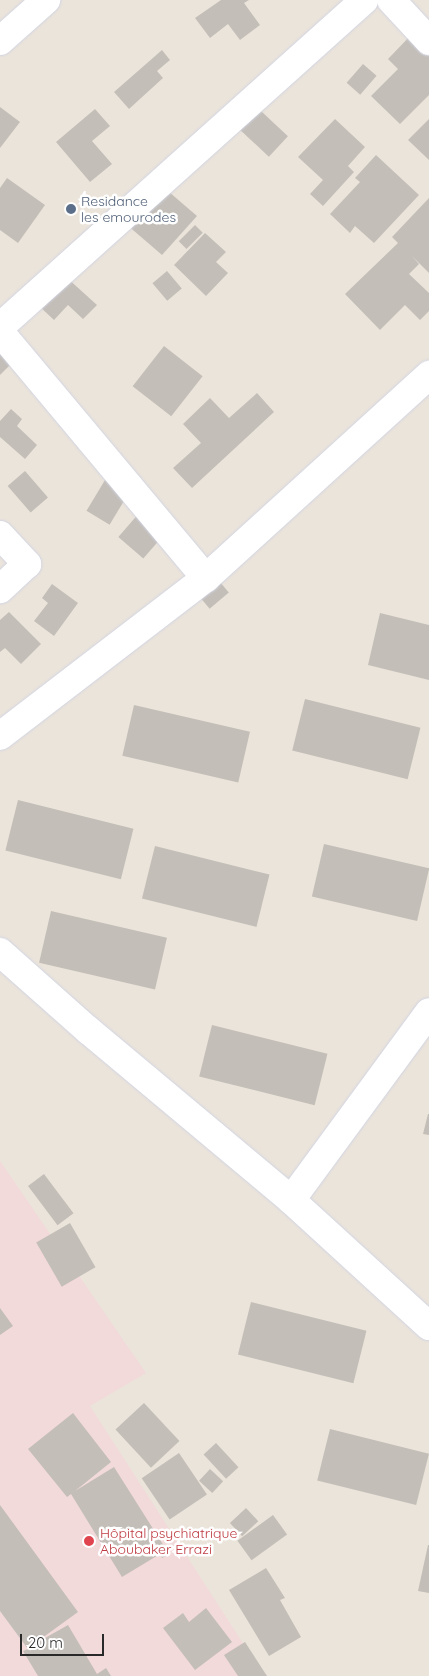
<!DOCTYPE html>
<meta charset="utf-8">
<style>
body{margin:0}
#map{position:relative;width:429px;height:1676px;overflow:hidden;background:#ebe4db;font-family:Quicksand,sans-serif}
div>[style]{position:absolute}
.medical>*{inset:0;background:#f2d9da}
.building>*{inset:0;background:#c3beb8;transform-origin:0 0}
.roads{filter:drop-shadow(0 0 1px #d1d4e2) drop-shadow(0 0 1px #d1d4e2)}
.minor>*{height:28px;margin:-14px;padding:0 14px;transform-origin:14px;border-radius:14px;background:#fff}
.dots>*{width:14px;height:14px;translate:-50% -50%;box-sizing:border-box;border:2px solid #fff;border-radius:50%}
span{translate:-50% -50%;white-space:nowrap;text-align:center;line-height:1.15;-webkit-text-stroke:5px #fff;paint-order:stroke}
.service-label{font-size:14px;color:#4e5e75}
.left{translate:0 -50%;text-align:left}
.health-label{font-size:14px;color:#be3a42}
.scale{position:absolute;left:20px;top:1634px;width:84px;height:22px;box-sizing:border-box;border:2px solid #292929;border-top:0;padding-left:6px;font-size:15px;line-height:18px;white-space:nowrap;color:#292929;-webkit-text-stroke:4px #fff;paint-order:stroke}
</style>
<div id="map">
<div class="medical">
<i style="clip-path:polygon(0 1161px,146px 1373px,90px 1406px,264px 1676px,0 1676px)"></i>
</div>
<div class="building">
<i style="clip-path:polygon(221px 0,249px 0,244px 3px,260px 25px,240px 40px,228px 24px,210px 38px,195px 18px)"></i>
<i style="clip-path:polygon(412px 34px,429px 52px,429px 95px,400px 124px,371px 96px,398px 69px,388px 59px)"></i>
<i style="clip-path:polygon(162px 50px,170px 60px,157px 71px,163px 78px,129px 109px,114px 92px)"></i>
<i style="left:363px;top:64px;width:18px;height:25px;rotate:41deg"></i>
<i style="left:247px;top:98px;width:56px;height:28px;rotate:43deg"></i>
<i style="clip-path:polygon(0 107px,20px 122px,0 148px)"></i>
<i style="clip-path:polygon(95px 109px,110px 126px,92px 141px,112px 164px,90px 182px,56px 142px)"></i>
<i style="clip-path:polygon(335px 119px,365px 147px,348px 166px,354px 172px,323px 206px,310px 194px,323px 180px,298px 157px)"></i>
<i style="clip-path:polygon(429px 119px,429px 160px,408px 140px)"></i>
<i style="clip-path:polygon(376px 155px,419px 195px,374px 243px,355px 226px,350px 233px,330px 214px,360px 182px,355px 178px)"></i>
<i style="clip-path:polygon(7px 178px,45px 205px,18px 243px,0 230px,0 188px)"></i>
<i style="clip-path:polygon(154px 179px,197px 216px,162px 255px,126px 224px)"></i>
<i style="clip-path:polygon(429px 198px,429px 273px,412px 256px,419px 264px,409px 274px,429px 293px,429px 311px,420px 320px,405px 305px,380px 330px,345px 294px,398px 243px,392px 237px)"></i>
<i style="left:195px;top:225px;width:11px;height:23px;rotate:45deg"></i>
<i style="clip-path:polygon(205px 233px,226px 252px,216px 262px,228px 273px,206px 296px,174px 265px)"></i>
<i style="left:167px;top:271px;width:23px;height:19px;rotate:50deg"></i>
<i style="clip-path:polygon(65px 276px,97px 305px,83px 319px,68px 305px,54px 320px,38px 305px)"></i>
<i style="left:164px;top:346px;width:49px;height:51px;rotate:38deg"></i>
<i style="clip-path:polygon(0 347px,14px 361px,0 375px)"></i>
<i style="clip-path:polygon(257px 393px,274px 412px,192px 488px,173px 468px,201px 443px,183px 424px,210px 398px,229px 418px)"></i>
<i style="clip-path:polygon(11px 409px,22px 419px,17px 426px,37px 445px,25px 459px,0 437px,0 421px)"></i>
<i style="left:25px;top:471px;width:35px;height:23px;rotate:49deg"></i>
<i style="left:105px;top:480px;width:27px;height:36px;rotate:31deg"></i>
<i style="left:140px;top:512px;width:33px;height:33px;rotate:41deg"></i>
<i style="left:214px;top:575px;width:23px;height:25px;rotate:50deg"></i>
<i style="clip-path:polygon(52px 584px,78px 603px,54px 636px,34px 621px,48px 603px,42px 598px)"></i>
<i style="clip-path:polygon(9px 612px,41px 644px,21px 664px,5px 648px,0 652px,0 620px)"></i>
<i style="clip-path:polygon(380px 613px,429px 625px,429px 680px,368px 665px)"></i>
<i style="left:305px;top:699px;width:119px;height:53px;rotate:14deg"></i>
<i style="left:134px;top:705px;width:119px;height:52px;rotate:13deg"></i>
<i style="left:18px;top:800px;width:119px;height:52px;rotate:14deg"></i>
<i style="left:324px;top:844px;width:108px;height:54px;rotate:13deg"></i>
<i style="left:155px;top:846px;width:118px;height:54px;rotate:14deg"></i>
<i style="left:51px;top:911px;width:119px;height:53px;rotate:13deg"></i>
<i style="left:212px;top:1025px;width:119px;height:53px;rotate:14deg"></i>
<i style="clip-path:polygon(428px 1114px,429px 1114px,429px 1135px,423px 1134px)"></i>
<i style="left:44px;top:1174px;width:49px;height:20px;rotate:53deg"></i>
<i style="left:70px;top:1223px;width:51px;height:39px;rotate:60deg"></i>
<i style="left:251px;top:1302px;width:119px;height:54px;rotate:14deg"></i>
<i style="clip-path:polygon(0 1308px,13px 1326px,0 1335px)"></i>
<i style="left:144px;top:1403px;width:52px;height:39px;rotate:47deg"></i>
<i style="clip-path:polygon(73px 1413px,111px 1462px,75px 1491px,114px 1467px,169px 1554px,162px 1558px,160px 1554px,122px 1577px,71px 1494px,67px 1497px,28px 1449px)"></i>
<i style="left:330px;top:1429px;width:102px;height:53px;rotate:14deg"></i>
<i style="left:216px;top:1443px;width:33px;height:17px;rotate:47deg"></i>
<i style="left:179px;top:1453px;width:50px;height:45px;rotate:56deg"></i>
<i style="left:210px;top:1469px;width:18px;height:16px;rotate:43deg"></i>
<i style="clip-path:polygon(0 1505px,78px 1612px,31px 1646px,68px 1625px,97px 1674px,106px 1668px,111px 1676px,38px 1676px,23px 1651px,28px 1649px,0 1611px)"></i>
<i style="left:246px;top:1508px;width:18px;height:22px;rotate:47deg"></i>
<i style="left:273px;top:1515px;width:24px;height:44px;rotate:54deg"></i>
<i style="clip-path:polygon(428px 1545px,429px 1545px,429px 1593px,418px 1591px)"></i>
<i style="clip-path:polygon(266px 1568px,285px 1598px,280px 1600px,301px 1637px,269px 1656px,229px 1590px)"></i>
<i style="clip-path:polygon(206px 1608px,232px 1642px,195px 1670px,163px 1628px,183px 1613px,189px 1622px)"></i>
<i style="clip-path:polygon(245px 1642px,267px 1676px,238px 1676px,224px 1655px)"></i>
</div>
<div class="roads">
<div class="minor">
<i style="left:391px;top:0;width:56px;rotate:47.2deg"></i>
<i style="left:0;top:41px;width:62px;rotate:-41.7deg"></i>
<i style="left:0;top:327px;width:489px;rotate:-41.9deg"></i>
<i style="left:0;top:332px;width:321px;rotate:50.1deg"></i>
<i style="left:0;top:535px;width:40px;rotate:47deg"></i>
<i style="left:27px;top:564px;width:37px;rotate:137deg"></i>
<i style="left:0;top:736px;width:260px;rotate:-37.5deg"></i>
<i style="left:206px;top:578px;width:302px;rotate:-42.3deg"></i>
<i style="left:0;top:952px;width:118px;rotate:41.6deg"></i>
<i style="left:88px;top:1030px;width:265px;rotate:39.9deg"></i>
<i style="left:291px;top:1200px;width:187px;rotate:42.4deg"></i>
<i style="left:291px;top:1200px;width:233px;rotate:-53.7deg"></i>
</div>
</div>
<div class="dots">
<i style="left:71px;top:209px;background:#5c6f8a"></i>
<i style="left:89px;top:1541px;background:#e0444e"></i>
</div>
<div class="service-label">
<span class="left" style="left:81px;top:209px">Residance<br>les emourodes</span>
</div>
<div class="health-label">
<span class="left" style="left:100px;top:1541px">Hôpital psychiatrique<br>Aboubaker Errazi</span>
</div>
<div class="scale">20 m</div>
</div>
